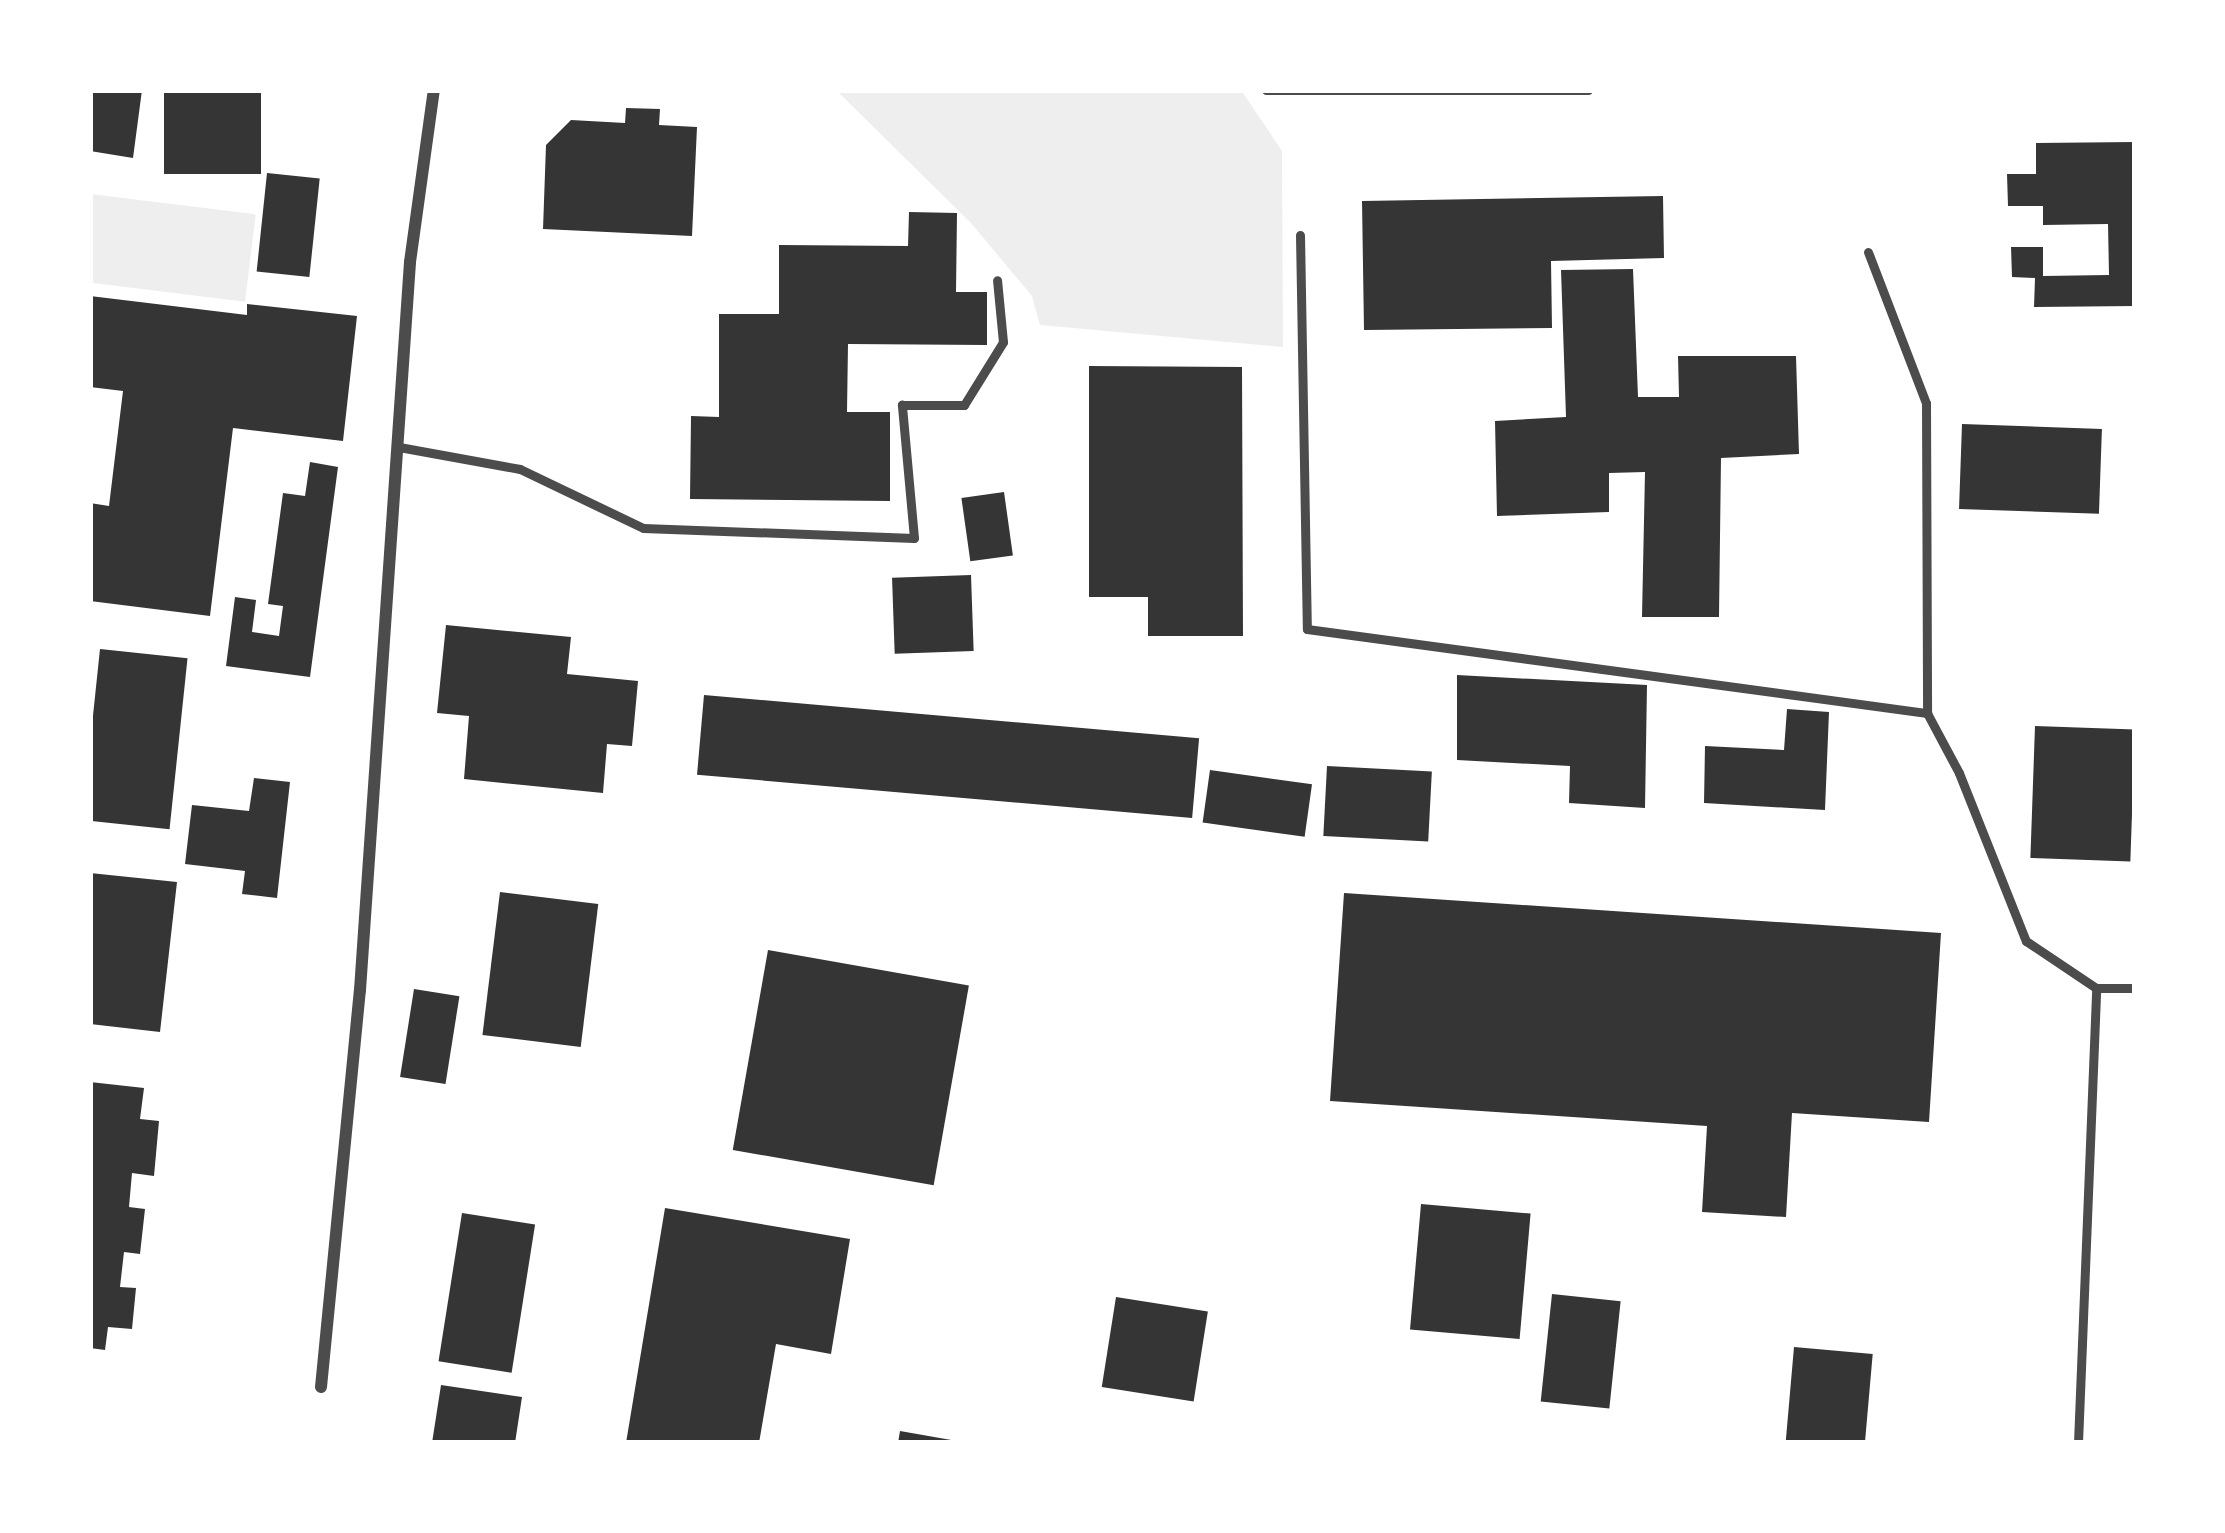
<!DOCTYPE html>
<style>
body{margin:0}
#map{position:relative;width:2225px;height:1533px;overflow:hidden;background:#fff;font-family:"Golos Text",sans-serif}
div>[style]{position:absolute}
.green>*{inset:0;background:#eee;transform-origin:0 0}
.building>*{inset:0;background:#353535;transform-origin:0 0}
.service>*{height:9px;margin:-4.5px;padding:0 4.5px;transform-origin:4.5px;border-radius:4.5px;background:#4c4c4c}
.minor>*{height:12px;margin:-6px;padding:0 6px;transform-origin:6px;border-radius:6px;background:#4c4c4c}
span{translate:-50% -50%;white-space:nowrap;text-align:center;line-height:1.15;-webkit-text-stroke:12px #fff;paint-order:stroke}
.frame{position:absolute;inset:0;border:93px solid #fff;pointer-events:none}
</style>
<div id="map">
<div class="green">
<i style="clip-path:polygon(836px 90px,1241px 90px,1282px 151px,1283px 347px,1040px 325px,1032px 296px,971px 223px)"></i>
<i style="left:90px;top:194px;width:167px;height:88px;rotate:7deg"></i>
</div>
<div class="building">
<i style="clip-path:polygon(90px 90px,142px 90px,133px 158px,90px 151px)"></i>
<i style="left:164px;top:90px;width:97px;height:84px"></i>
<i style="clip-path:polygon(626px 108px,660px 109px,659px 125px,697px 127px,692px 236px,543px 229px,546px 145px,571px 120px,625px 123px)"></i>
<i style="clip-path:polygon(2135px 142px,2135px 306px,2034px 307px,2035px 278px,2012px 277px,2011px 247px,2043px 247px,2043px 276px,2109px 275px,2108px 224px,2043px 225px,2043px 206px,2008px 206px,2007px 174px,2036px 174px,2036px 143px)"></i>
<i style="left:267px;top:173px;width:53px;height:99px;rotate:6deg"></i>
<i style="clip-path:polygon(1663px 196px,1664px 258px,1551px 261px,1552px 328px,1364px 330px,1362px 201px)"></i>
<i style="clip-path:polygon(909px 212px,957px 213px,956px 292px,987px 292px,987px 345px,848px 344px,847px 412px,890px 412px,890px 501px,690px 499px,691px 416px,719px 417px,719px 314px,779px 314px,779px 245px,908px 246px)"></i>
<i style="clip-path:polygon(1633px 269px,1638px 397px,1679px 397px,1678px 356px,1796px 356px,1799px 454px,1721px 458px,1719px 617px,1642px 617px,1645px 472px,1609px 473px,1609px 512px,1497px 516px,1495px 421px,1566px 417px,1561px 270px)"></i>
<i style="clip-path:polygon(90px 296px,247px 315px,247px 304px,357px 316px,343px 441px,233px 428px,210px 616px,90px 601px,90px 503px,109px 506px,123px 391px,90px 387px)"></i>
<i style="clip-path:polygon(1089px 366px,1242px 367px,1243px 636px,1148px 636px,1148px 597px,1089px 597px)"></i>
<i style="left:1962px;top:424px;width:140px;height:85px;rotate:2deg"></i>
<i style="clip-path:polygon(310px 462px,338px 467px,310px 677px,226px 666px,235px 597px,256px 600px,252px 632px,279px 636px,283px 606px,268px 604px,283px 493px,305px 496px)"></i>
<i style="left:1004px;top:492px;width:64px;height:43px;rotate:82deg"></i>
<i style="left:971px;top:575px;width:76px;height:79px;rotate:88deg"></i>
<i style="clip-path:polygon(446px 625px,571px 637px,567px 674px,638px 681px,632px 746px,607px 744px,603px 793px,464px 779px,469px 716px,437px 713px)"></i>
<i style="left:100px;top:649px;width:88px;height:172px;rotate:6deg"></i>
<i style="clip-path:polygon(1457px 675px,1647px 685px,1645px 808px,1569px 803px,1570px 766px,1457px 760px)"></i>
<i style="left:704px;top:695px;width:497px;height:80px;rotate:5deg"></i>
<i style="clip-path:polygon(1787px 709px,1829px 712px,1825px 810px,1704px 803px,1705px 746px,1784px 750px)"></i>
<i style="left:2035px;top:726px;width:100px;height:132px;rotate:2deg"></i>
<i style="left:1327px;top:766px;width:105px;height:70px;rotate:3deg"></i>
<i style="left:1210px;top:770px;width:103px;height:53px;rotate:8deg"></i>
<i style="clip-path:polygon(254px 778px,290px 782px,277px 898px,242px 894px,245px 871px,185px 864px,192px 805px,249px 811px)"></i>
<i style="clip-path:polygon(90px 873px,177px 882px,160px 1032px,90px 1024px)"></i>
<i style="left:500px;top:892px;width:99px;height:144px;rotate:7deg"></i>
<i style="clip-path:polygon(1344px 893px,1941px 933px,1929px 1122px,1792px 1113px,1786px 1217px,1702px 1212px,1707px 1126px,1330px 1101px)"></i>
<i style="left:768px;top:950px;width:204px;height:203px;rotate:10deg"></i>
<i style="left:414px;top:989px;width:46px;height:89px;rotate:9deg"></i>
<i style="clip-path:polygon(90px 1082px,144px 1088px,140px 1119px,159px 1121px,154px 1176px,132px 1173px,129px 1207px,145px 1209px,140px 1254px,124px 1252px,120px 1287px,136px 1288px,132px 1329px,108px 1327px,105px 1350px,90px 1348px)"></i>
<i style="left:1421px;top:1204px;width:110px;height:126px;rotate:5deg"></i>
<i style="clip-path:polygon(665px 1208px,850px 1239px,831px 1354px,776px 1344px,759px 1443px,626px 1443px)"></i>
<i style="left:462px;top:1213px;width:74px;height:150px;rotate:9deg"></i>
<i style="left:1552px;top:1294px;width:69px;height:108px;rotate:6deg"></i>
<i style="left:1116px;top:1297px;width:93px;height:91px;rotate:9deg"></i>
<i style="left:1794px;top:1347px;width:79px;height:96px;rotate:5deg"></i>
<i style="clip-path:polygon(441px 1385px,522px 1397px,515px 1443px,432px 1443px)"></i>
<i style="clip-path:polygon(900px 1431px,957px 1441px,957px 1443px,898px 1443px)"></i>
</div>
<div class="service">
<i style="left:1266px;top:90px;width:322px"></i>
<i style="left:1300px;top:235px;width:394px;rotate:89deg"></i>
<i style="left:1307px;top:629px;width:626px;rotate:7.72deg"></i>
<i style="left:1868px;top:252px;width:162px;rotate:69deg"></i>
<i style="left:1926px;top:403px;width:310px;rotate:89.8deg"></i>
<i style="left:1927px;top:713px;width:68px;rotate:61.9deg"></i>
<i style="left:1959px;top:773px;width:181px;rotate:68.3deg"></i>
<i style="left:2026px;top:941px;width:84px;rotate:33.9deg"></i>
<i style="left:399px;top:447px;width:123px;rotate:10.3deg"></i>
<i style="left:520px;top:469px;width:136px;rotate:25.6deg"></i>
<i style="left:643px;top:528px;width:271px;rotate:2.1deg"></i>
<i style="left:914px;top:538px;width:134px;rotate:-95.2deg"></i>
<i style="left:902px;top:405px;width:62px"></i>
<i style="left:964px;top:405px;width:74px;rotate:-58.2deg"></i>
<i style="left:1003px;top:342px;width:62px;rotate:-95.5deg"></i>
<i style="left:2078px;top:1443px;width:455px;rotate:-87.7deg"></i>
<i style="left:2096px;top:988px;width:39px"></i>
</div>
<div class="minor">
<i style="left:321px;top:1387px;width:399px;rotate:-84.4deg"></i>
<i style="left:360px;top:990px;width:730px;rotate:-86.07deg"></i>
<i style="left:410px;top:262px;width:174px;rotate:-82.1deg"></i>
</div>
<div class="frame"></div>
</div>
